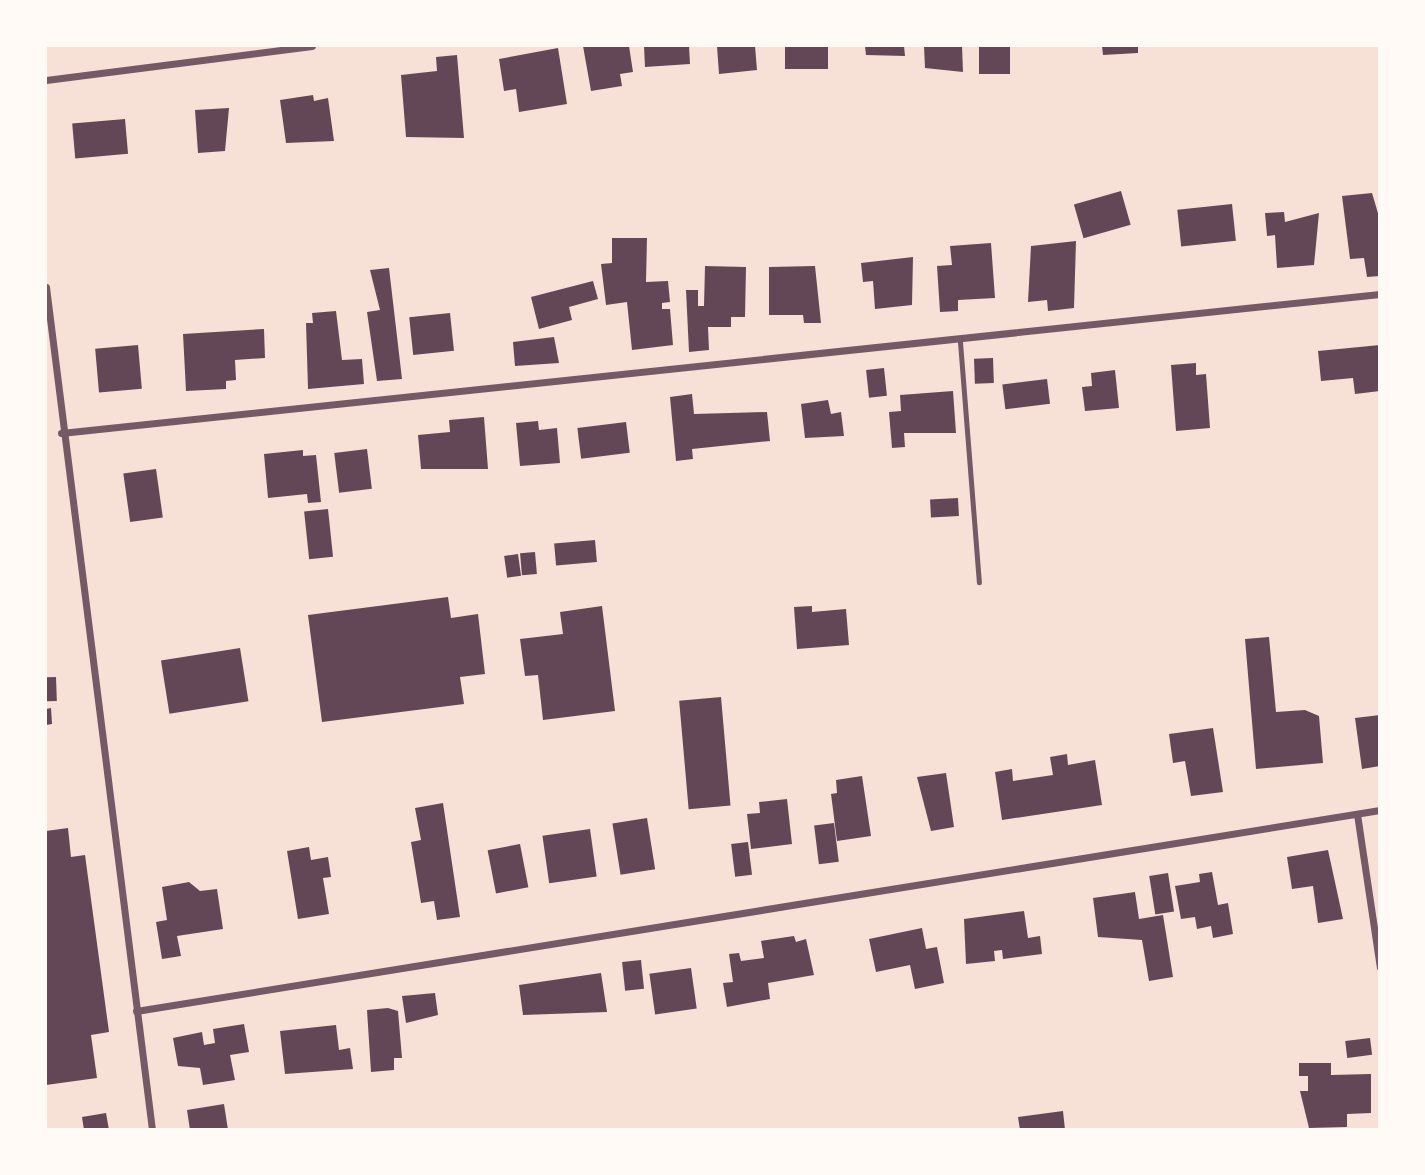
<!DOCTYPE html>
<style>
body{margin:0}
#map{position:relative;width:1425px;height:1175px;overflow:hidden;background:#f7e1d7;font-family:Commissioner,sans-serif}
div>[style]{position:absolute}
.building>*{inset:0;background:#644757;transform-origin:0 0}
.service>*{height:5px;margin:-2.5px;padding:0 2.5px;transform-origin:2.5px;border-radius:2.5px;background:#755966}
.minor>*{height:7px;margin:-3.5px;padding:0 3.5px;transform-origin:3.5px;border-radius:3.5px;background:#755966}
span{translate:-50% -50%;white-space:nowrap;text-align:center;line-height:1.15;-webkit-text-stroke:7px #fffaf5;paint-order:stroke}
.frame{position:absolute;inset:0;border:47px solid #fffaf5;pointer-events:none}
</style>
<div id="map">
<div class="building">
<i style="clip-path:polygon(583px 46px,629px 46px,633px 72px,620px 74px,622px 86px,591px 91px)"></i>
<i style="clip-path:polygon(644px 46px,689px 46px,690px 64px,645px 67px)"></i>
<i style="clip-path:polygon(717px 46px,755px 46px,757px 70px,719px 74px)"></i>
<i style="left:785px;top:46px;width:43px;height:23px"></i>
<i style="clip-path:polygon(865px 46px,904px 46px,905px 56px,866px 55px)"></i>
<i style="clip-path:polygon(924px 46px,962px 46px,963px 72px,925px 68px)"></i>
<i style="left:979px;top:46px;width:31px;height:28px"></i>
<i style="clip-path:polygon(1102px 46px,1138px 46px,1138px 53px,1103px 55px)"></i>
<i style="clip-path:polygon(558px 48px,567px 104px,519px 112px,516px 89px,504px 91px,499px 59px)"></i>
<i style="clip-path:polygon(457px 55px,464px 138px,406px 137px,401px 75px,437px 71px,436px 57px)"></i>
<i style="clip-path:polygon(313px 95px,314px 101px,328px 98px,334px 141px,286px 143px,280px 100px)"></i>
<i style="clip-path:polygon(229px 108px,225px 151px,198px 153px,195px 110px)"></i>
<i style="left:125px;top:119px;width:35px;height:53px;rotate:85deg"></i>
<i style="left:1121px;top:191px;width:35px;height:49px;rotate:74deg"></i>
<i style="clip-path:polygon(1372px 193px,1380px 220px,1380px 276px,1367px 277px,1364px 258px,1350px 259px,1342px 196px)"></i>
<i style="left:1232px;top:204px;width:37px;height:55px;rotate:84deg"></i>
<i style="clip-path:polygon(1284px 212px,1285px 222px,1319px 213px,1314px 265px,1277px 268px,1275px 235px,1267px 236px,1265px 213px)"></i>
<i style="clip-path:polygon(612px 238px,647px 238px,646px 282px,668px 281px,670px 302px,662px 303px,662px 309px,670px 309px,673px 345px,632px 350px,627px 302px,606px 305px,601px 264px,612px 263px)"></i>
<i style="clip-path:polygon(1076px 241px,1074px 308px,1048px 311px,1047px 300px,1028px 302px,1031px 246px)"></i>
<i style="clip-path:polygon(991px 243px,995px 298px,958px 300px,958px 311px,940px 312px,937px 266px,952px 265px,950px 246px)"></i>
<i style="clip-path:polygon(913px 257px,912px 305px,875px 309px,873px 281px,863px 282px,861px 263px)"></i>
<i style="clip-path:polygon(705px 266px,746px 267px,745px 317px,731px 317px,731px 327px,708px 327px,709px 350px,689px 352px,686px 290px,698px 290px,698px 306px,704px 306px)"></i>
<i style="clip-path:polygon(815px 266px,821px 323px,804px 323px,803px 315px,769px 315px,769px 267px)"></i>
<i style="clip-path:polygon(389px 268px,402px 379px,377px 381px,367px 312px,380px 310px,370px 270px)"></i>
<i style="clip-path:polygon(593px 281px,598px 299px,569px 307px,572px 320px,539px 329px,531px 297px)"></i>
<i style="clip-path:polygon(336px 311px,342px 360px,362px 359px,364px 384px,308px 389px,306px 323px,313px 323px,312px 313px)"></i>
<i style="left:450px;top:313px;width:38px;height:41px;rotate:84deg"></i>
<i style="clip-path:polygon(264px 329px,265px 358px,235px 360px,236px 380px,226px 381px,226px 389px,186px 391px,183px 334px)"></i>
<i style="clip-path:polygon(554px 337px,559px 363px,515px 366px,513px 342px)"></i>
<i style="left:138px;top:345px;width:44px;height:43px;rotate:85deg"></i>
<i style="clip-path:polygon(1380px 345px,1380px 391px,1355px 394px,1353px 378px,1321px 381px,1318px 351px)"></i>
<i style="left:993px;top:358px;width:25px;height:19px;rotate:88deg"></i>
<i style="clip-path:polygon(1196px 363px,1196px 375px,1206px 374px,1210px 428px,1176px 431px,1171px 365px)"></i>
<i style="left:884px;top:368px;width:28px;height:18px;rotate:84deg"></i>
<i style="clip-path:polygon(1115px 370px,1119px 408px,1085px 411px,1082px 387px,1092px 386px,1091px 373px)"></i>
<i style="left:1047px;top:379px;width:25px;height:45px;rotate:83deg"></i>
<i style="clip-path:polygon(953px 391px,956px 433px,904px 433px,905px 447px,892px 448px,889px 412px,901px 411px,900px 395px)"></i>
<i style="clip-path:polygon(692px 394px,694px 414px,767px 412px,770px 441px,692px 449px,693px 459px,676px 461px,670px 397px)"></i>
<i style="clip-path:polygon(828px 400px,831px 414px,841px 412px,844px 436px,805px 438px,801px 404px)"></i>
<i style="clip-path:polygon(484px 417px,488px 469px,421px 469px,418px 435px,450px 432px,449px 420px)"></i>
<i style="clip-path:polygon(538px 421px,539px 430px,557px 428px,560px 463px,520px 466px,516px 423px)"></i>
<i style="left:626px;top:422px;width:31px;height:49px;rotate:83deg"></i>
<i style="left:367px;top:449px;width:40px;height:33px;rotate:83deg"></i>
<i style="clip-path:polygon(303px 450px,303px 456px,316px 455px,321px 502px,308px 503px,307px 494px,268px 498px,264px 454px)"></i>
<i style="left:156px;top:469px;width:49px;height:33px;rotate:82deg"></i>
<i style="left:958px;top:498px;width:18px;height:28px;rotate:87deg"></i>
<i style="left:328px;top:509px;width:48px;height:24px;rotate:84deg"></i>
<i style="left:595px;top:540px;width:22px;height:41px;rotate:85deg"></i>
<i style="left:535px;top:552px;width:22px;height:15px;rotate:85deg"></i>
<i style="left:518px;top:554px;width:22px;height:14px;rotate:82deg"></i>
<i style="clip-path:polygon(448px 597px,451px 618px,478px 614px,485px 674px,460px 677px,464px 704px,322px 722px,308px 615px)"></i>
<i style="clip-path:polygon(602px 606px,615px 711px,543px 720px,538px 675px,525px 676px,520px 639px,563px 634px,560px 612px)"></i>
<i style="clip-path:polygon(812px 606px,812px 612px,846px 609px,849px 645px,797px 649px,794px 607px)"></i>
<i style="clip-path:polygon(1269px 637px,1276px 712px,1305px 710px,1319px 716px,1323px 763px,1256px 769px,1245px 639px)"></i>
<i style="left:240px;top:648px;width:54px;height:80px;rotate:81deg"></i>
<i style="left:56px;top:677px;width:24px;height:10px;rotate:88deg"></i>
<i style="left:721px;top:697px;width:109px;height:42px;rotate:85deg"></i>
<i style="clip-path:polygon(51px 708px,52px 724px,46px 725px,46px 709px)"></i>
<i style="clip-path:polygon(1380px 715px,1380px 766px,1362px 769px,1355px 718px)"></i>
<i style="clip-path:polygon(1213px 728px,1223px 792px,1191px 796px,1185px 761px,1173px 763px,1169px 734px)"></i>
<i style="clip-path:polygon(1067px 754px,1068px 765px,1095px 760px,1102px 805px,1002px 820px,995px 772px,1012px 769px,1013px 781px,1053px 775px,1050px 757px)"></i>
<i style="clip-path:polygon(946px 773px,954px 827px,931px 831px,917px 777px)"></i>
<i style="clip-path:polygon(862px 776px,871px 836px,837px 841px,831px 794px,837px 793px,836px 780px)"></i>
<i style="clip-path:polygon(787px 799px,792px 844px,751px 849px,747px 814px,760px 813px,759px 802px)"></i>
<i style="clip-path:polygon(443px 803px,460px 917px,437px 920px,434px 901px,421px 903px,411px 842px,421px 840px,415px 808px)"></i>
<i style="left:647px;top:818px;width:52px;height:35px;rotate:81deg"></i>
<i style="left:834px;top:823px;width:39px;height:20px;rotate:83deg"></i>
<i style="clip-path:polygon(68px 828px,71px 857px,85px 855px,109px 1032px,91px 1035px,97px 1078px,46px 1085px,46px 831px)"></i>
<i style="left:590px;top:829px;width:48px;height:48px;rotate:82deg"></i>
<i style="left:748px;top:842px;width:33px;height:17px;rotate:83deg"></i>
<i style="left:520px;top:844px;width:44px;height:33px;rotate:79deg"></i>
<i style="clip-path:polygon(309px 847px,311px 860px,328px 857px,331px 877px,323px 878px,329px 914px,298px 919px,287px 851px)"></i>
<i style="clip-path:polygon(1328px 850px,1343px 919px,1318px 923px,1313px 886px,1292px 889px,1287px 857px)"></i>
<i style="clip-path:polygon(1212px 872px,1218px 905px,1228px 903px,1233px 934px,1213px 938px,1211px 926px,1197px 929px,1195px 917px,1181px 919px,1175px 886px,1200px 882px,1199px 874px)"></i>
<i style="left:1168px;top:873px;width:39px;height:19px;rotate:81deg"></i>
<i style="clip-path:polygon(189px 882px,200px 891px,217px 889px,223px 929px,177px 936px,181px 956px,162px 959px,156px 922px,167px 920px,162px 887px)"></i>
<i style="clip-path:polygon(1135px 892px,1139px 919px,1163px 915px,1173px 977px,1149px 981px,1142px 940px,1098px 937px,1093px 898px)"></i>
<i style="clip-path:polygon(1024px 911px,1028px 938px,1040px 936px,1042px 954px,1003px 959px,1002px 950px,994px 951px,995px 961px,966px 964px,964px 919px)"></i>
<i style="clip-path:polygon(922px 928px,926px 949px,937px 947px,944px 983px,915px 989px,910px 965px,876px 972px,869px 939px)"></i>
<i style="clip-path:polygon(794px 936px,796px 942px,806px 939px,814px 975px,768px 983px,770px 999px,727px 1007px,723px 983px,733px 982px,729px 954px,739px 953px,741px 961px,764px 958px,761px 941px)"></i>
<i style="left:641px;top:960px;width:29px;height:19px;rotate:84deg"></i>
<i style="left:691px;top:968px;width:41px;height:42px;rotate:82deg"></i>
<i style="clip-path:polygon(601px 973px,607px 1012px,523px 1015px,519px 985px)"></i>
<i style="clip-path:polygon(435px 993px,438px 1015px,406px 1023px,402px 996px)"></i>
<i style="clip-path:polygon(388px 1008px,398px 1011px,402px 1058px,394px 1058px,394px 1070px,371px 1072px,367px 1010px)"></i>
<i style="clip-path:polygon(244px 1024px,249px 1052px,230px 1055px,235px 1080px,203px 1085px,200px 1068px,178px 1066px,173px 1038px,202px 1032px,204px 1045px,215px 1043px,213px 1029px)"></i>
<i style="clip-path:polygon(336px 1025px,339px 1050px,350px 1048px,353px 1069px,285px 1074px,280px 1031px)"></i>
<i style="left:1370px;top:1038px;width:17px;height:25px;rotate:83deg"></i>
<i style="clip-path:polygon(1299px 1063px,1331px 1063px,1331px 1075px,1371px 1074px,1371px 1113px,1347px 1114px,1347px 1127px,1309px 1128px,1300px 1091px,1308px 1091px,1308px 1076px,1299px 1076px)"></i>
<i style="clip-path:polygon(224px 1104px,228px 1130px,190px 1130px,187px 1110px)"></i>
<i style="clip-path:polygon(1063px 1111px,1065px 1130px,1020px 1130px,1018px 1117px)"></i>
<i style="clip-path:polygon(106px 1113px,109px 1130px,84px 1130px,82px 1117px)"></i>
</div>
<div class="service">
<i style="left:960px;top:342px;width:241px;rotate:85.5deg"></i>
</div>
<div class="minor">
<i style="left:46px;top:80px;width:268px;rotate:-7.3deg"></i>
<i style="left:46px;top:287px;width:850px;rotate:82.83deg"></i>
<i style="left:61px;top:433px;width:1326px;rotate:-6.02deg"></i>
<i style="left:1357px;top:814px;width:155px;rotate:81.5deg"></i>
<i style="left:136px;top:1011px;width:1260px;rotate:-9.18deg"></i>
</div>
<div class="frame"></div>
</div>
